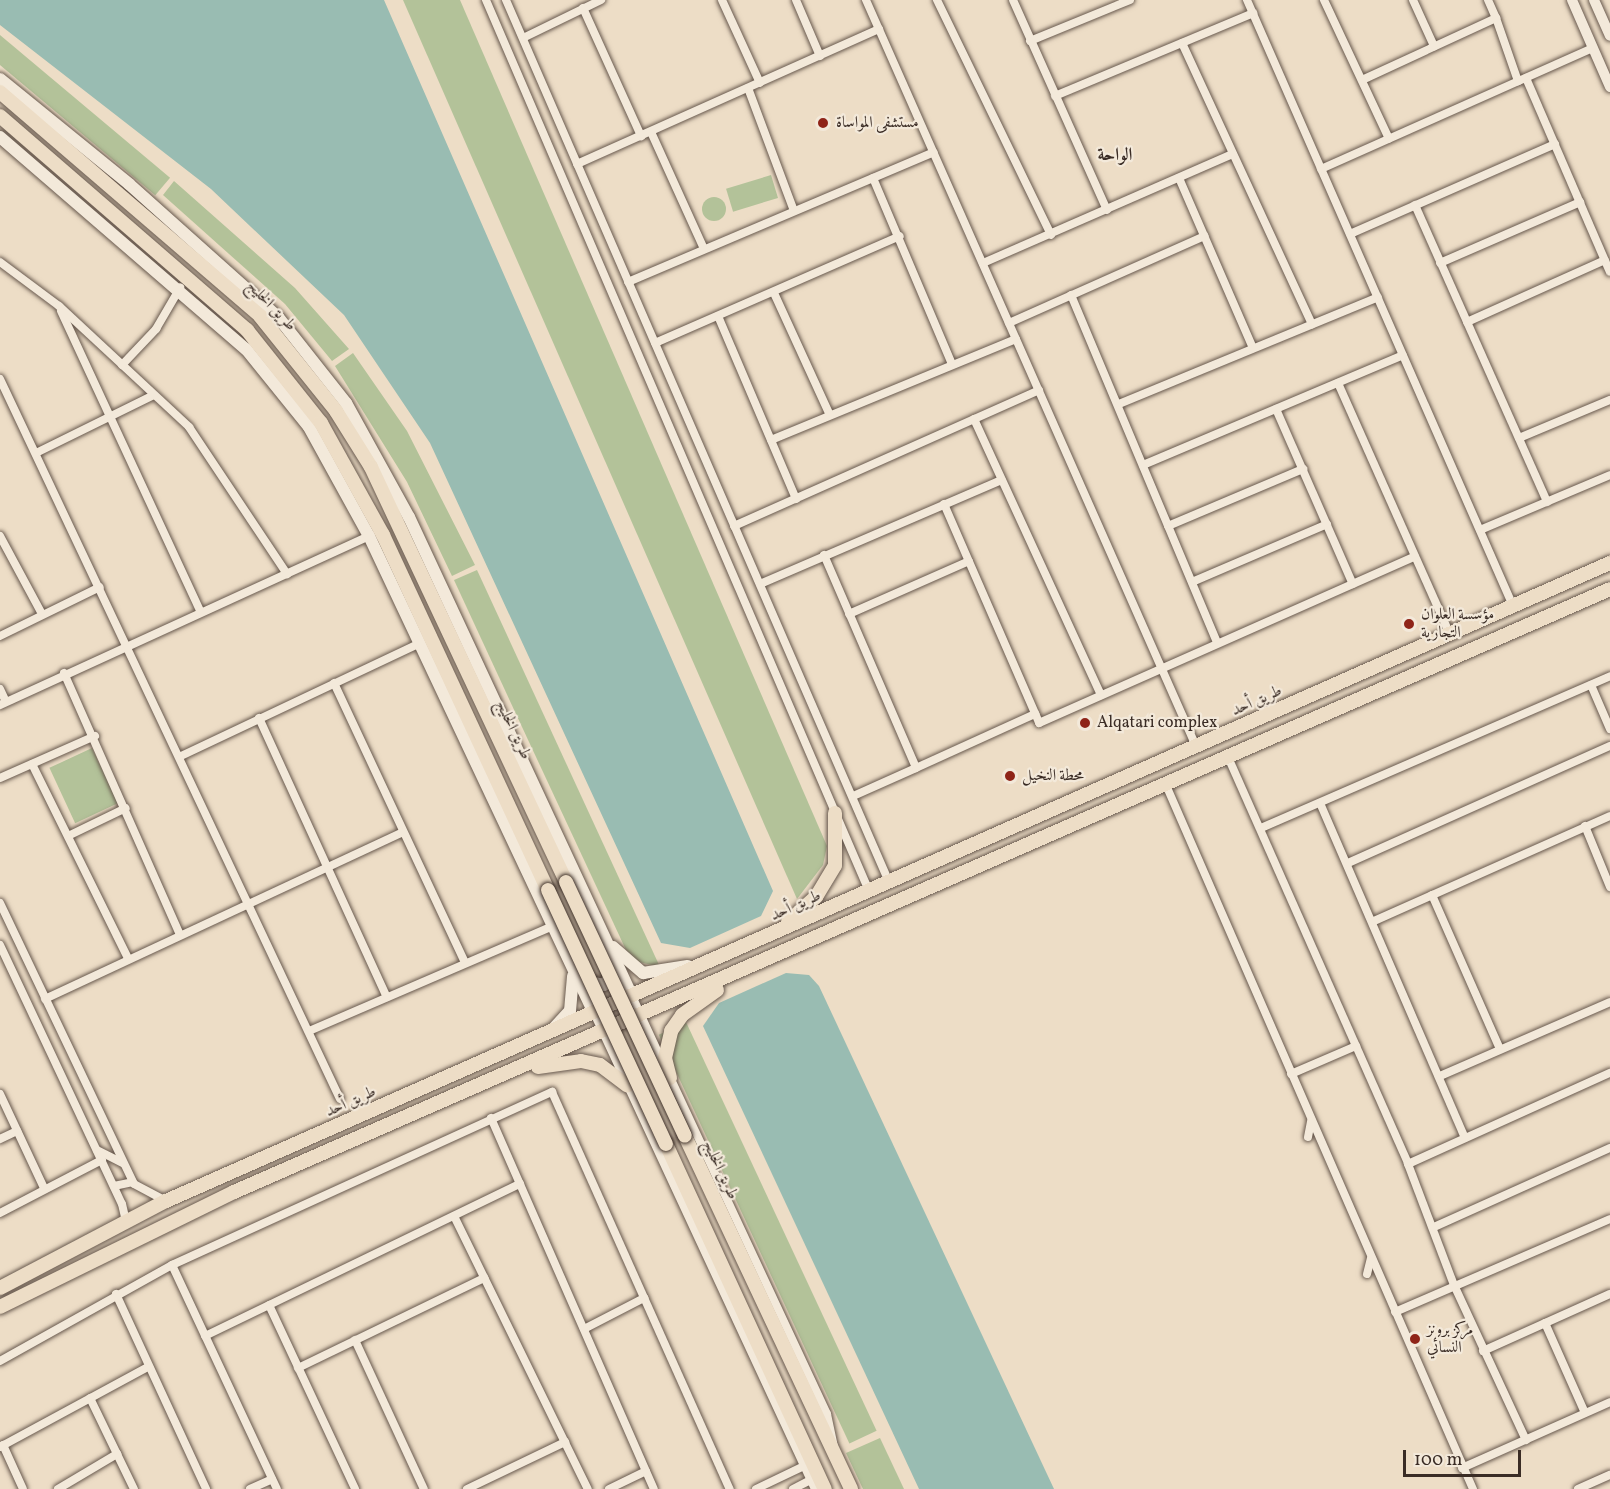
<!DOCTYPE html>
<meta charset="utf-8">
<style>
body{margin:0}
#map{position:relative;width:1610px;height:1489px;overflow:hidden;background:#edddc6;font-family:Vollkorn,Amiri,serif}
div>[style]{position:absolute}
.green>*{inset:0;background:#b3c299;transform-origin:0 0}
.round{border-radius:50%}
.water>*{inset:0;background:#99bcb2}
.roads{filter:drop-shadow(0 0 2px #67584d) drop-shadow(0 0 2px #67584d)}
.minor>*{height:8px;margin:-4px;padding:0 4px;transform-origin:4px;border-radius:4px;background:#f3e9da}
.tertiary>*{height:10px;margin:-5px;padding:0 5px;transform-origin:5px;border-radius:5px;background:#f3e9da}
.secondary>*{height:12px;margin:-6px;padding:0 6px;transform-origin:6px;border-radius:6px;background:#f3e9da}
.primary>*{height:14px;margin:-7px;padding:0 7px;transform-origin:7px;border-radius:7px;background:#edddc6}
.bridges{filter:drop-shadow(0 0 2px #3a2c25) drop-shadow(0 0 2px #3a2c25)}
.primary-bridge>*{height:14px;margin:-7px;padding:0 7px;transform-origin:7px;border-radius:7px;background:#edddc6}
.dots>*{width:16px;height:16px;translate:-50% -50%;box-sizing:border-box;border:3px solid #f3e9da;border-radius:50%}
span{translate:-50% -50%;white-space:nowrap;text-align:center;line-height:1.15;-webkit-text-stroke:4.5px #f3e9da;paint-order:stroke}
.poi-label{font-size:16px;color:#3a2c25}
.left{translate:0 -50%;text-align:left}
.street-label{font-size:16px;color:#3a2c25}
.neighbourhood-label{font-size:18px;color:#3a2c25;font-weight:700}
.scale{position:absolute;left:1403px;top:1450px;width:118px;height:27px;box-sizing:border-box;border:3px solid #3a2c25;border-top:0;padding-left:8px;font-size:18px;line-height:21px;white-space:nowrap;color:#3a2c25;-webkit-text-stroke:4px #f3e9da;paint-order:stroke}
</style>
<div id="map">
<div class="green">
<i style="clip-path:polygon(403px 0,460px 0,827px 846px,823px 865px,797px 899px)"></i>
<i style="left:0;top:35px;width:222px;height:23px;rotate:40deg"></i>
<i style="left:771px;top:175px;width:24px;height:47px;rotate:73deg"></i>
<i style="clip-path:polygon(174px 181px,295px 288px,349px 349px,332px 361px,285px 304px,163px 195px)"></i>
<i class="round" style="left:702px;top:197px;width:24px;height:24px"></i>
<i style="clip-path:polygon(353px 353px,407px 431px,475px 565px,452px 576px,407px 482px,335px 366px)"></i>
<i style="clip-path:polygon(477px 570px,660px 967px,635px 961px,626px 950px,516px 714px,454px 580px)"></i>
<i style="left:92px;top:748px;width:61px;height:47px;rotate:65deg"></i>
<i style="left:686px;top:1022px;width:451px;height:30px;rotate:65deg"></i>
<i style="clip-path:polygon(880px 1438px,904px 1489px,863px 1489px,846px 1453px)"></i>
</div>
<div class="water">
<i style="clip-path:polygon(0 0,384px 0,773px 891px,761px 916px,690px 948px,661px 943px,430px 443px,344px 315px,211px 189px,0 25px)"></i>
<i style="clip-path:polygon(786px 973px,809px 975px,819px 986px,1054px 1489px,919px 1489px,703px 1026px,719px 1003px)"></i>
</div>
<div class="roads">
<div class="minor">
<i style="left:486px;top:0;width:970px;rotate:66.74deg"></i>
<i style="left:506px;top:0;width:962px;rotate:66.53deg"></i>
<i style="left:722px;top:0;width:91px;rotate:65.4deg"></i>
<i style="left:796px;top:0;width:61px;rotate:66.8deg"></i>
<i style="left:866px;top:0;width:816px;rotate:66.14deg"></i>
<i style="left:937px;top:0;width:261px;rotate:64.1deg"></i>
<i style="left:1013px;top:0;width:230px;rotate:65.9deg"></i>
<i style="left:1247px;top:0;width:662px;rotate:66.3deg"></i>
<i style="left:1324px;top:0;width:153px;rotate:64.9deg"></i>
<i style="left:1413px;top:0;width:51px;rotate:65.5deg"></i>
<i style="left:583px;top:8px;width:141px;rotate:65.6deg"></i>
<i style="left:1496px;top:18px;width:67px;rotate:70.8deg"></i>
<i style="left:523px;top:38px;width:87px;rotate:-26deg"></i>
<i style="left:1030px;top:41px;width:108px;rotate:-22.3deg"></i>
<i style="left:1182px;top:43px;width:310px;rotate:65.2deg"></i>
<i style="left:1526px;top:78px;width:211px;rotate:66.6deg"></i>
<i style="left:1362px;top:80px;width:148px;rotate:-24.8deg"></i>
<i style="left:1496px;top:18px;width:20px;rotate:-114deg"></i>
<i style="left:748px;top:88px;width:131px;rotate:69.5deg"></i>
<i style="left:1055px;top:96px;width:215px;rotate:-22.7deg"></i>
<i style="left:651px;top:132px;width:128px;rotate:65.6deg"></i>
<i style="left:577px;top:164px;width:331px;rotate:-24.1deg"></i>
<i style="left:1321px;top:169px;width:298px;rotate:-24deg"></i>
<i style="left:873px;top:178px;width:200px;rotate:67deg"></i>
<i style="left:1179px;top:178px;width:185px;rotate:66.5deg"></i>
<i style="left:1415px;top:205px;width:325px;rotate:66deg"></i>
<i style="left:1350px;top:234px;width:224px;rotate:-23.7deg"></i>
<i style="left:0;top:262px;width:74px;rotate:36.7deg"></i>
<i style="left:59px;top:306px;width:178px;rotate:42.9deg"></i>
<i style="left:189px;top:427px;width:177px;rotate:56.3deg"></i>
<i style="left:983px;top:263px;width:272px;rotate:-23.6deg"></i>
<i style="left:1440px;top:263px;width:153px;rotate:-23.5deg"></i>
<i style="left:628px;top:282px;width:332px;rotate:-23deg"></i>
<i style="left:774px;top:293px;width:132px;rotate:65.4deg"></i>
<i style="left:1071px;top:295px;width:376px;rotate:67.2deg"></i>
<i style="left:61px;top:311px;width:330px;rotate:65.1deg"></i>
<i style="left:718px;top:316px;width:199px;rotate:66.9deg"></i>
<i style="left:1467px;top:322px;width:151px;rotate:-24.2deg"></i>
<i style="left:1009px;top:323px;width:214px;rotate:-24deg"></i>
<i style="left:655px;top:343px;width:267px;rotate:-23.6deg"></i>
<i style="left:122px;top:365px;width:50px;rotate:-46.6deg"></i>
<i style="left:156px;top:329px;width:48px;rotate:-59.7deg"></i>
<i style="left:0;top:379px;width:796px;rotate:64.72deg"></i>
<i style="left:1338px;top:383px;width:275px;rotate:66deg"></i>
<i style="left:1119px;top:404px;width:280px;rotate:-22.4deg"></i>
<i style="left:1276px;top:409px;width:191px;rotate:66.3deg"></i>
<i style="left:974px;top:419px;width:304px;rotate:65.3deg"></i>
<i style="left:1519px;top:438px;width:99px;rotate:-22.7deg"></i>
<i style="left:771px;top:440px;width:265px;rotate:-22.4deg"></i>
<i style="left:36px;top:453px;width:131px;rotate:-26.2deg"></i>
<i style="left:1143px;top:465px;width:282px;rotate:-22.9deg"></i>
<i style="left:944px;top:504px;width:239px;rotate:66.5deg"></i>
<i style="left:1039px;top:723px;width:411px;rotate:-23.9deg"></i>
<i style="left:734px;top:526px;width:334px;rotate:-24deg"></i>
<i style="left:1168px;top:526px;width:147px;rotate:-22.9deg"></i>
<i style="left:1480px;top:530px;width:141px;rotate:-22.9deg"></i>
<i style="left:0;top:536px;width:89px;rotate:61.7deg"></i>
<i style="left:824px;top:555px;width:232px;rotate:66.6deg"></i>
<i style="left:916px;top:768px;width:69px;rotate:156deg"></i>
<i style="left:1192px;top:582px;width:147px;rotate:-23.2deg"></i>
<i style="left:760px;top:584px;width:263px;rotate:-23.3deg"></i>
<i style="left:849px;top:614px;width:131px;rotate:-23.8deg"></i>
<i style="left:0;top:636px;width:111px;rotate:-26.1deg"></i>
<i style="left:64px;top:673px;width:284px;rotate:66.1deg"></i>
<i style="left:334px;top:683px;width:309px;rotate:64.9deg"></i>
<i style="left:1591px;top:685px;width:48px;rotate:66.6deg"></i>
<i style="left:0;top:689px;width:14px;rotate:65deg"></i>
<i style="left:0;top:705px;width:406px;rotate:-24.6deg"></i>
<i style="left:259px;top:718px;width:307px;rotate:65.4deg"></i>
<i style="left:181px;top:756px;width:262px;rotate:-25.3deg"></i>
<i style="left:1228px;top:757px;width:445px;rotate:66.1deg"></i>
<i style="left:1408px;top:1164px;width:129px;rotate:69.2deg"></i>
<i style="left:1454px;top:1285px;width:171px;rotate:65.1deg"></i>
<i style="left:32px;top:764px;width:216px;rotate:63.7deg"></i>
<i style="left:916px;top:768px;width:131px;rotate:-24.4deg"></i>
<i style="left:0;top:778px;width:104px;rotate:-23.9deg"></i>
<i style="left:1166px;top:785px;width:768px;rotate:66.44deg"></i>
<i style="left:1320px;top:803px;width:365px;rotate:66.6deg"></i>
<i style="left:1585px;top:826px;width:66px;rotate:67.7deg"></i>
<i style="left:1261px;top:828px;width:381px;rotate:-23.5deg"></i>
<i style="left:68px;top:836px;width:64px;rotate:-25.8deg"></i>
<i style="left:1348px;top:863px;width:287px;rotate:-24.1deg"></i>
<i style="left:1432px;top:895px;width:168px;rotate:66.2deg"></i>
<i style="left:0;top:903px;width:311px;rotate:64.5deg"></i>
<i style="left:134px;top:1184px;width:36px;rotate:28deg"></i>
<i style="left:1374px;top:921px;width:258px;rotate:-24deg"></i>
<i style="left:0;top:945px;width:286px;rotate:64.8deg"></i>
<i style="left:122px;top:1204px;width:18px;rotate:77deg"></i>
<i style="left:632px;top:996px;width:74px;rotate:65.2deg"></i>
<i style="left:45px;top:999px;width:395px;rotate:-25deg"></i>
<i style="left:594px;top:1013px;width:525px;rotate:65.1deg"></i>
<i style="left:309px;top:1031px;width:266px;rotate:-23.3deg"></i>
<i style="left:1291px;top:1074px;width:71px;rotate:-23.3deg"></i>
<i style="left:669px;top:1075px;width:374px;rotate:65deg"></i>
<i style="left:827px;top:1414px;width:33px;rotate:78deg"></i>
<i style="left:1440px;top:1076px;width:185px;rotate:-23.5deg"></i>
<i style="left:0;top:1094px;width:104px;rotate:64.9deg"></i>
<i style="left:491px;top:1118px;width:405px;rotate:66.3deg"></i>
<i style="left:1308px;top:1137px;width:16px;rotate:-79deg"></i>
<i style="left:0;top:1139px;width:19px;rotate:-25deg"></i>
<i style="left:97px;top:1150px;width:29px;rotate:27deg"></i>
<i style="left:1408px;top:1164px;width:222px;rotate:-24.3deg"></i>
<i style="left:114px;top:1186px;width:19px;rotate:-12deg"></i>
<i style="left:0;top:1213px;width:115px;rotate:-27.5deg"></i>
<i style="left:454px;top:1216px;width:304px;rotate:63.9deg"></i>
<i style="left:1434px;top:1227px;width:193px;rotate:-24.2deg"></i>
<i style="left:172px;top:1265px;width:247px;rotate:64.9deg"></i>
<i style="left:1367px;top:1274px;width:16px;rotate:-76deg"></i>
<i style="left:116px;top:1294px;width:215px;rotate:65.2deg"></i>
<i style="left:269px;top:1305px;width:203px;rotate:64.9deg"></i>
<i style="left:1395px;top:1312px;width:234px;rotate:-23.4deg"></i>
<i style="left:1545px;top:1323px;width:98px;rotate:66deg"></i>
<i style="left:584px;top:1329px;width:68px;rotate:-27.3deg"></i>
<i style="left:205px;top:1336px;width:350px;rotate:-25.8deg"></i>
<i style="left:355px;top:1340px;width:164px;rotate:65.2deg"></i>
<i style="left:1483px;top:1351px;width:139px;rotate:-24.2deg"></i>
<i style="left:0;top:1361px;width:197px;rotate:-29.2deg"></i>
<i style="left:172px;top:1265px;width:418px;rotate:-24.5deg"></i>
<i style="left:552px;top:1092px;width:435px;rotate:65.9deg"></i>
<i style="left:298px;top:1368px;width:207px;rotate:-25.8deg"></i>
<i style="left:90px;top:1398px;width:101px;rotate:64.2deg"></i>
<i style="left:3px;top:1445px;width:48px;rotate:65.6deg"></i>
<i style="left:0;top:1447px;width:168px;rotate:-28.4deg"></i>
<i style="left:1462px;top:1468px;width:162px;rotate:-24deg"></i>
<i style="left:58px;top:1489px;width:69px;rotate:-30.7deg"></i>
<i style="left:250px;top:1489px;width:24px;rotate:-24deg"></i>
<i style="left:467px;top:1489px;width:109px;rotate:-25.6deg"></i>
<i style="left:609px;top:1489px;width:41px;rotate:-25.9deg"></i>
<i style="left:756px;top:1489px;width:53px;rotate:-25.6deg"></i>
<i style="left:793px;top:1489px;width:20px;rotate:-27deg"></i>
<i style="left:1578px;top:1489px;width:35px;rotate:-24deg"></i>
</div>
<div class="tertiary">
<i style="left:1572px;top:0;width:95px;rotate:66.4deg"></i>
<i style="left:1594px;top:0;width:39px;rotate:66deg"></i>
</div>
<div class="secondary">
<i style="left:0;top:79px;width:166px;rotate:39.1deg"></i>
<i style="left:129px;top:184px;width:200px;rotate:41.8deg"></i>
<i style="left:278px;top:317px;width:110px;rotate:51.7deg"></i>
<i style="left:346px;top:403px;width:130px;rotate:61.1deg"></i>
<i style="left:409px;top:517px;width:528px;rotate:65.04deg"></i>
<i style="left:0;top:137px;width:325px;rotate:40.8deg"></i>
<i style="left:246px;top:349px;width:100px;rotate:51.1deg"></i>
<i style="left:309px;top:427px;width:124px;rotate:61.2deg"></i>
<i style="left:369px;top:536px;width:527px;rotate:64.75deg"></i>
<i style="left:613px;top:947px;width:40px;rotate:41deg"></i>
<i style="left:643px;top:973px;width:45px;rotate:-9deg"></i>
<i style="left:585px;top:981px;width:19px;rotate:12deg"></i>
<i style="left:604px;top:985px;width:18px;rotate:-56deg"></i>
<i style="left:553px;top:1029px;width:25px;rotate:-47deg"></i>
<i style="left:570px;top:1011px;width:35px;rotate:-85deg"></i>
</div>
<div class="primary">
<i style="left:0;top:92px;width:343px;rotate:40.7deg"></i>
<i style="left:260px;top:316px;width:122px;rotate:51.3deg"></i>
<i style="left:336px;top:411px;width:66px;rotate:58deg"></i>
<i style="left:371px;top:467px;width:459px;rotate:64.8deg"></i>
<i style="left:0;top:116px;width:327px;rotate:40.9deg"></i>
<i style="left:247px;top:330px;width:119px;rotate:51.5deg"></i>
<i style="left:321px;top:423px;width:128px;rotate:61deg"></i>
<i style="left:383px;top:535px;width:391px;rotate:65.1deg"></i>
<i style="left:788px;top:922px;width:38px;rotate:-42deg"></i>
<i style="left:816px;top:897px;width:37px;rotate:-59deg"></i>
<i style="left:835px;top:865px;width:52px;rotate:-90deg"></i>
<i style="left:538px;top:1067px;width:43px;rotate:-7.9deg"></i>
<i style="left:581px;top:1061px;width:19px;rotate:12deg"></i>
<i style="left:600px;top:1065px;width:34px;rotate:37deg"></i>
<i style="left:670px;top:1078px;width:21px;rotate:-104deg"></i>
<i style="left:665px;top:1058px;width:28px;rotate:-77deg"></i>
<i style="left:671px;top:1031px;width:19px;rotate:-55deg"></i>
<i style="left:682px;top:1015px;width:43px;rotate:-35.5deg"></i>
<i style="left:685px;top:1136px;width:390px;rotate:64.8deg"></i>
<i style="left:666px;top:1144px;width:380px;rotate:65.3deg"></i>
<i style="left:0;top:1288px;width:187px;rotate:-27.7deg"></i>
<i style="left:166px;top:1201px;width:1579px;rotate:-23.84deg"></i>
<i style="left:0;top:1307px;width:261px;rotate:-26.2deg"></i>
<i style="left:234px;top:1192px;width:1502px;rotate:-23.66deg"></i>
</div>
</div>
<div class="bridges">
<div class="primary-bridge">
<i style="left:566px;top:882px;width:280px;rotate:64.9deg"></i>
<i style="left:548px;top:890px;width:280px;rotate:65.1deg"></i>
</div>
</div>
<div class="dots">
<i style="left:823px;top:123px;background:#8f2418"></i>
<i style="left:1409px;top:624px;background:#8f2418"></i>
<i style="left:1085px;top:723px;background:#8f2418"></i>
<i style="left:1010px;top:776px;background:#8f2418"></i>
<i style="left:1415px;top:1339px;background:#8f2418"></i>
</div>
<div class="poi-label">
<span class="left" style="left:836px;top:123px">مستشفى المواساة</span>
<span class="left" style="left:1421px;top:624px">مؤسسة العلوان<br>التجارية</span>
<span class="left" style="left:1097px;top:723px">Alqatari complex</span>
<span class="left" style="left:1022px;top:776px">محطة النخيل</span>
<span class="left" style="left:1427px;top:1339px">مركز برونز<br>النسائي</span>
</div>
<div class="street-label">
<span style="left:271px;top:306px;rotate:46deg">طريق الخليج</span>
<span style="left:1257px;top:701px;rotate:-24deg">طريق أحد</span>
<span style="left:513px;top:730px;rotate:65deg">طريق الخليج</span>
<span style="left:796px;top:906px;rotate:-24deg">طريق أحد</span>
<span style="left:351px;top:1102px;rotate:-24deg">طريق أحد</span>
<span style="left:720px;top:1170px;rotate:65deg">طريق الخليج</span>
</div>
<div class="neighbourhood-label">
<span style="left:1115px;top:156px">الواحة</span>
</div>
<div class="scale">100 m</div>
</div>
